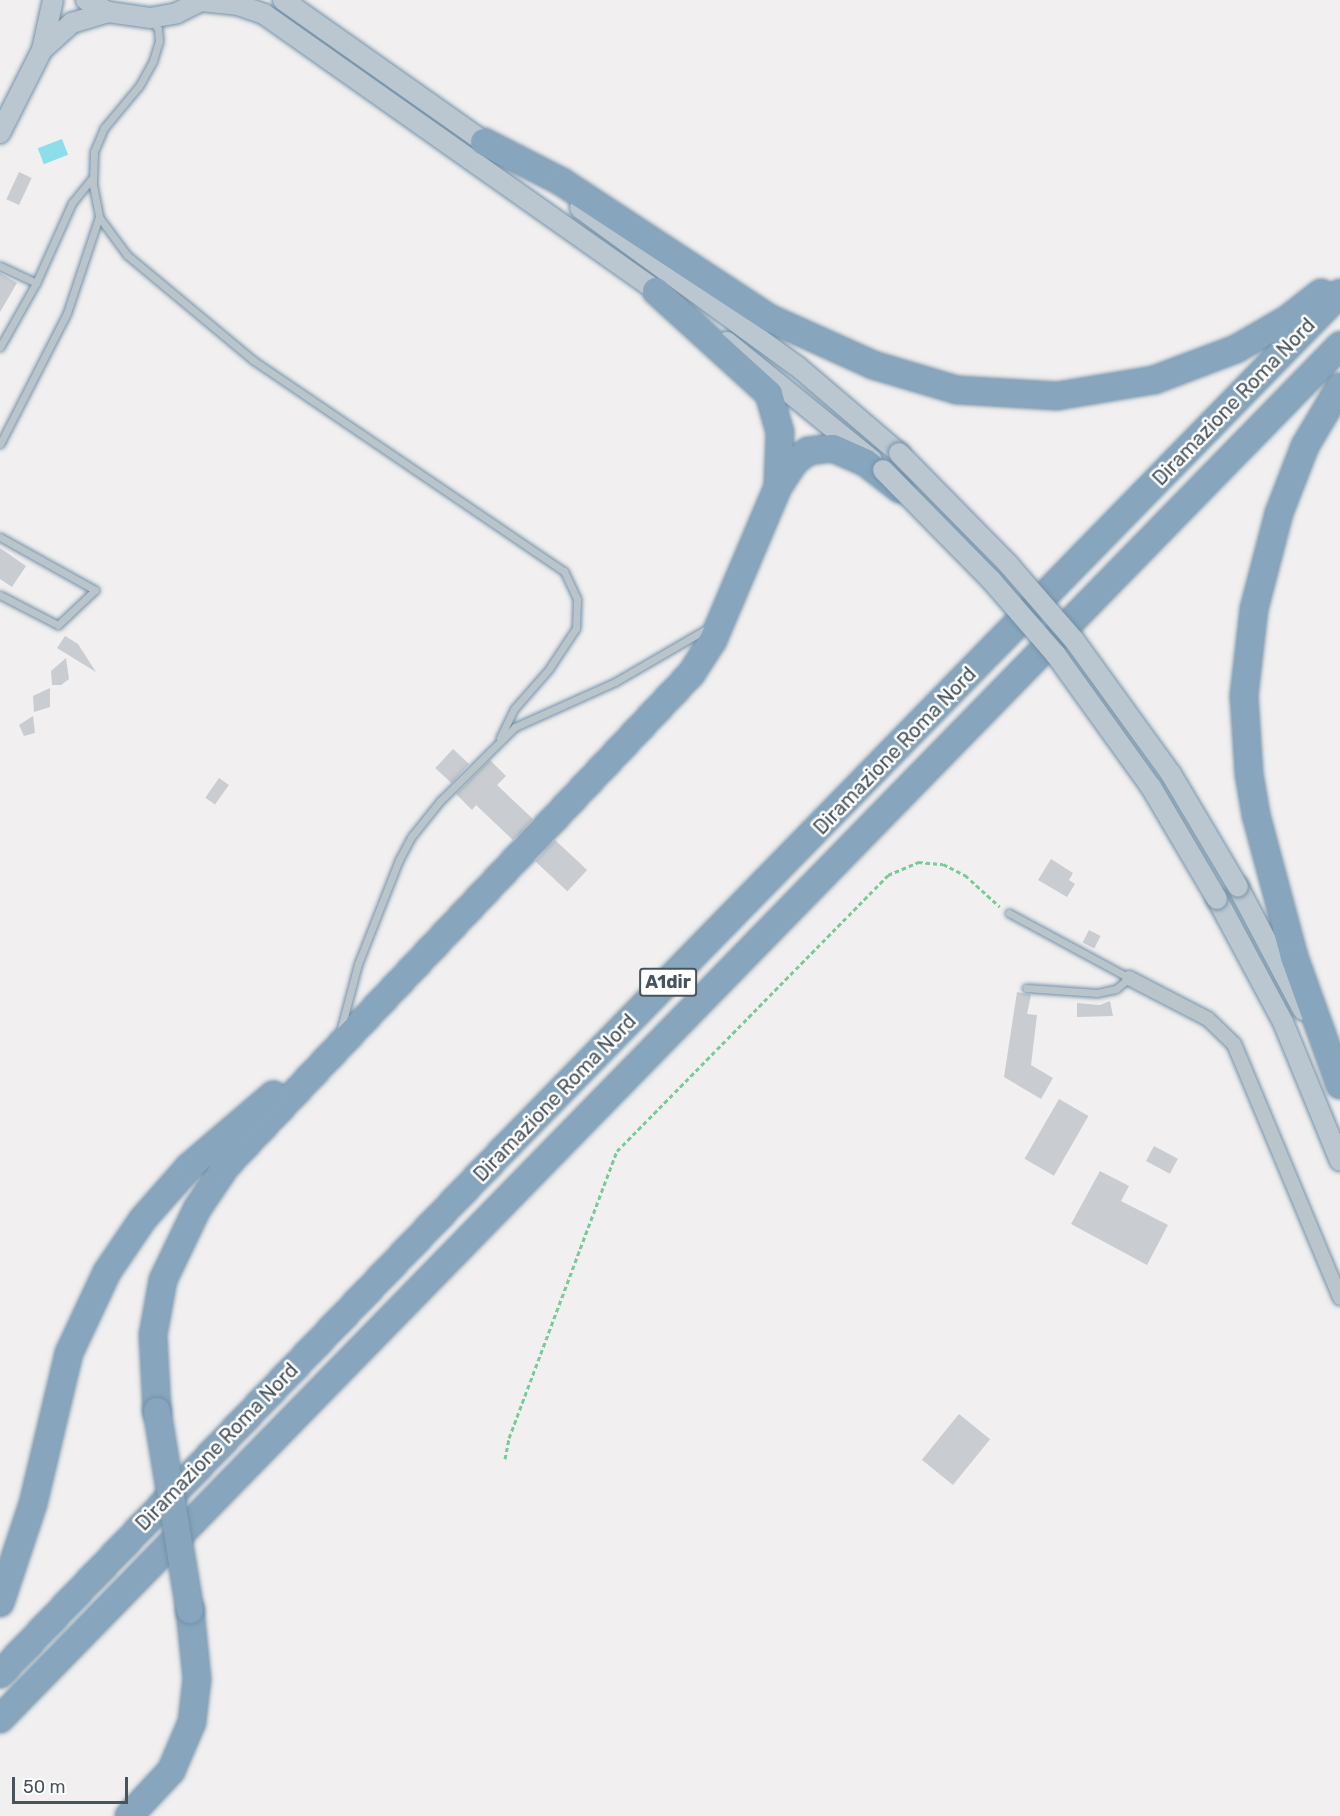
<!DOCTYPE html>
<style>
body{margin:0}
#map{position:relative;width:1340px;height:1816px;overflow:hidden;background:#f1efef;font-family:Rubik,sans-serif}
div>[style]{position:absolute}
.water>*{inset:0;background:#8cdfea;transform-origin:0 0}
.building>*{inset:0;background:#c9ccd1;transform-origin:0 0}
.path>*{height:3px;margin-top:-1.5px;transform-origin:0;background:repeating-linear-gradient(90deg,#77cb99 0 4.5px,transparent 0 7.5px)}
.roads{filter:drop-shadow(0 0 2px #7391a8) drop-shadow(0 0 2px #7391a8)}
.lane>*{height:7px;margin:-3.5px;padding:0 3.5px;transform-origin:3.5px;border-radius:3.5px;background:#bac5cb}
.street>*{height:14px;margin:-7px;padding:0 7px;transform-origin:7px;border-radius:7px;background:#bac5cb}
.secondary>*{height:20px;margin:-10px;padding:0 10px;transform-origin:10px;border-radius:10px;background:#bbc7d0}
.highway>*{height:26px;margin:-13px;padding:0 13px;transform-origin:13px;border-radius:13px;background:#87a6bd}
.bridges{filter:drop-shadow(0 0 2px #7391a8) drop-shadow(0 0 2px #7391a8)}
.secondary-bridge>*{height:20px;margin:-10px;padding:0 10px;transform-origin:10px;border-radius:10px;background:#bbc7d0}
.highway-bridge>*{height:26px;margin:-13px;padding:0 13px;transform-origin:13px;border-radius:13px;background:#87a6bd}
span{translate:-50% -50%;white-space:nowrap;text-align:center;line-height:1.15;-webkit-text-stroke:5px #fff;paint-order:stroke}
.shield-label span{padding:2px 4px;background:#fff;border:2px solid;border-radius:4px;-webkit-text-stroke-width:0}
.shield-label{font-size:18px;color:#47545c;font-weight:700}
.street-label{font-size:20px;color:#47545c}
.scale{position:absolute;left:12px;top:1777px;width:116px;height:27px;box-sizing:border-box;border:3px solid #47545c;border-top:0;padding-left:8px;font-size:18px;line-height:21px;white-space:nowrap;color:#47545c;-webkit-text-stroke:4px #fff;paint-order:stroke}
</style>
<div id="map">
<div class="water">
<i style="left:62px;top:139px;width:17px;height:26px;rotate:69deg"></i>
</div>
<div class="building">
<i style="left:19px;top:172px;width:14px;height:30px;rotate:25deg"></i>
<i style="clip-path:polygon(0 273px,17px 283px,0 312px)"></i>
<i style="clip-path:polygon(0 548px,26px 566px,12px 587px,0 579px)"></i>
<i style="clip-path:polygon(65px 636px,78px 644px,96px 672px,57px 648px)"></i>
<i style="clip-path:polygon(66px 658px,69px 679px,61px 685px,52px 685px,51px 671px)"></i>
<i style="clip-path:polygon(50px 688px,50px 707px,34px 712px,33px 696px)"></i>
<i style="clip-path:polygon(33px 716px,35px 733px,24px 736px,19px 725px)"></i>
<i style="left:453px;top:749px;width:22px;height:26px;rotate:43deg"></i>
<i style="clip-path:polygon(490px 760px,506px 776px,497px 785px,533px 819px,513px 840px,476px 805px,472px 810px,456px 794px)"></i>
<i style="left:219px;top:778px;width:12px;height:24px;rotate:35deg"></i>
<i style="left:555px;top:840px;width:44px;height:29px;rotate:43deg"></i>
<i style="clip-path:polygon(1051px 859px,1073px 873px,1069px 880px,1075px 884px,1067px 897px,1038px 880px)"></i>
<i style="left:1089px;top:930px;width:13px;height:14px;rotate:27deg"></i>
<i style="clip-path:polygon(1017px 992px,1031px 995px,1027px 1014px,1037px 1015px,1031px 1065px,1053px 1078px,1041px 1099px,1004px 1077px)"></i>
<i style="clip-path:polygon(1110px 1001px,1113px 1016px,1077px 1017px,1077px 1003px,1100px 1005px)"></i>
<i style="left:1059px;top:1099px;width:34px;height:69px;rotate:30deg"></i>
<i style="left:1154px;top:1146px;width:27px;height:17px;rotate:28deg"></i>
<i style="clip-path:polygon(1100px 1171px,1129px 1186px,1121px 1201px,1168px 1225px,1147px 1265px,1071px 1224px)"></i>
<i style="left:959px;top:1414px;width:40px;height:59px;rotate:39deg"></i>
</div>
<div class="path">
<i style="left:505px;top:1459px;width:21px;rotate:-79deg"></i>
<i style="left:509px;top:1438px;width:307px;rotate:-69.4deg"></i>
<i style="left:617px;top:1151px;width:387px;rotate:-45.5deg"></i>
<i style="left:888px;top:875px;width:33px;rotate:-23deg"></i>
<i style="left:918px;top:862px;width:25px;rotate:5deg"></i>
<i style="left:943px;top:864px;width:25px;rotate:27deg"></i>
<i style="left:965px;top:875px;width:47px;rotate:42.4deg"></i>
</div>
<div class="roads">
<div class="lane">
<i style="left:152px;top:21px;width:10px;rotate:53deg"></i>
<i style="left:158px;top:29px;width:12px;rotate:85deg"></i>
<i style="left:159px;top:41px;width:21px;rotate:107deg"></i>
<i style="left:153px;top:61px;width:29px;rotate:119deg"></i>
<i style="left:139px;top:86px;width:55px;rotate:129.8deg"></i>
<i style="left:104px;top:128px;width:26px;rotate:113deg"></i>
<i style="left:94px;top:152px;width:33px;rotate:92deg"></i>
<i style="left:93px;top:185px;width:33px;rotate:79deg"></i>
<i style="left:99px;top:217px;width:47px;rotate:53.6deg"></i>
<i style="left:127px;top:255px;width:164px;rotate:39.8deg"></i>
<i style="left:253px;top:360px;width:376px;rotate:34.2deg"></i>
<i style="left:564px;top:571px;width:31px;rotate:65deg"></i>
<i style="left:577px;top:599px;width:29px;rotate:92deg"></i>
<i style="left:576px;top:628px;width:49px;rotate:123.4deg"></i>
<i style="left:549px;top:669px;width:53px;rotate:131.2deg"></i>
<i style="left:514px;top:709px;width:32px;rotate:116deg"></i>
<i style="left:0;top:266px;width:40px;rotate:25deg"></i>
<i style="left:36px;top:283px;width:88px;rotate:-65.8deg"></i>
<i style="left:72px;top:203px;width:32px;rotate:-51deg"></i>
<i style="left:0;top:347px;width:73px;rotate:-60.6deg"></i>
<i style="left:0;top:444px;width:147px;rotate:-62.9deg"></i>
<i style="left:67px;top:313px;width:101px;rotate:-71.6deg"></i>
<i style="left:0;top:537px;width:109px;rotate:29.2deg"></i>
<i style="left:95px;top:590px;width:51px;rotate:136.6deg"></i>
<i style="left:58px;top:625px;width:65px;rotate:-152.7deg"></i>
<i style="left:1009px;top:913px;width:136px;rotate:28.4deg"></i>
<i style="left:1129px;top:978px;width:17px;rotate:140deg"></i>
<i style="left:1116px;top:989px;width:19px;rotate:168deg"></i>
<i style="left:1097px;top:993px;width:71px;rotate:-176deg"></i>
<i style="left:340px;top:1032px;width:70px;rotate:-75.2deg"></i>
<i style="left:358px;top:964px;width:112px;rotate:-68.5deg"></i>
<i style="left:399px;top:860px;width:27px;rotate:-62deg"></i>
<i style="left:412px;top:836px;width:45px;rotate:-51.3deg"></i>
<i style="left:440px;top:801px;width:105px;rotate:-44.6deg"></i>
<i style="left:515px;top:727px;width:110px;rotate:-24.2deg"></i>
<i style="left:615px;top:682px;width:110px;rotate:-30.1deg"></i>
</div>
<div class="street">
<i style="left:1129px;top:978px;width:89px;rotate:27.4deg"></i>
<i style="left:1208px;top:1019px;width:36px;rotate:44deg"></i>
<i style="left:1234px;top:1044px;width:275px;rotate:67.3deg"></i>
</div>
<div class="secondary">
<i style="left:86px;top:0;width:25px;rotate:29deg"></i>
<i style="left:108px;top:12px;width:42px;rotate:8.1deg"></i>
<i style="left:150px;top:18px;width:27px;rotate:-10deg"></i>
<i style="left:177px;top:13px;width:28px;rotate:-27deg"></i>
<i style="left:283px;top:0;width:258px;rotate:35.2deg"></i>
<i style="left:201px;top:1px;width:37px;rotate:6deg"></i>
<i style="left:238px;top:5px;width:28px;rotate:19deg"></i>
<i style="left:264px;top:14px;width:493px;rotate:35.2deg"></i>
<i style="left:44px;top:48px;width:38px;rotate:-42deg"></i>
<i style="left:72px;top:23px;width:38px;rotate:-17deg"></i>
<i style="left:0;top:133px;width:93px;rotate:-63.2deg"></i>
<i style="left:42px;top:50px;width:51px;rotate:-77.6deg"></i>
<i style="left:580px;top:208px;width:268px;rotate:36.1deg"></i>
<i style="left:797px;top:366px;width:134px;rotate:40.5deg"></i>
<i style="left:727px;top:342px;width:187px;rotate:39.1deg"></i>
<i style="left:1238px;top:887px;width:139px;rotate:62.1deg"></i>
<i style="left:1217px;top:899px;width:140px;rotate:61.8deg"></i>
<i style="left:1283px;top:1022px;width:150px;rotate:67.7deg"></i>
</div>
<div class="highway">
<i style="left:484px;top:142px;width:88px;rotate:27.1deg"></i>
<i style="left:562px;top:182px;width:248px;rotate:33.3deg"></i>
<i style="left:769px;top:318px;width:114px;rotate:24.3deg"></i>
<i style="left:873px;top:365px;width:88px;rotate:16.6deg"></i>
<i style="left:957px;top:390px;width:100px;rotate:3.4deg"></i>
<i style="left:1057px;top:396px;width:98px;rotate:-9.4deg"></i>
<i style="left:1154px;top:380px;width:88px;rotate:-20.7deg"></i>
<i style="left:1236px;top:349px;width:60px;rotate:-30deg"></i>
<i style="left:1288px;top:319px;width:42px;rotate:-38.2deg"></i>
<i style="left:656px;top:291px;width:153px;rotate:42.3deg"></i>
<i style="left:769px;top:394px;width:40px;rotate:74deg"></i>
<i style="left:780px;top:432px;width:51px;rotate:92.2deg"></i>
<i style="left:1340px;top:387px;width:69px;rotate:120.7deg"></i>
<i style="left:1305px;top:446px;width:72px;rotate:111.2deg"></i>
<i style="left:1279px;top:513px;width:99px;rotate:104.6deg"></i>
<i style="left:1254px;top:609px;width:88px;rotate:96.6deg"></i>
<i style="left:1244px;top:696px;width:78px;rotate:86.3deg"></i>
<i style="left:1249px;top:774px;width:42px;rotate:80.3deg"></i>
<i style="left:1256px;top:815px;width:147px;rotate:75deg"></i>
<i style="left:1294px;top:957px;width:136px;rotate:70.2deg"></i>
<i style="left:157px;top:1411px;width:76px;rotate:-93deg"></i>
<i style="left:153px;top:1335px;width:56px;rotate:-79.7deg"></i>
<i style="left:163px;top:1280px;width:79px;rotate:-64.4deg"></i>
<i style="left:197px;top:1209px;width:52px;rotate:-56deg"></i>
<i style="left:226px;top:1166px;width:677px;rotate:-46.62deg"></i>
<i style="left:691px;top:674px;width:40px;rotate:-57.1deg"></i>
<i style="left:713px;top:640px;width:166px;rotate:-67deg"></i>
<i style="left:778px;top:487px;width:30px;rotate:-57deg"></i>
<i style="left:794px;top:462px;width:18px;rotate:-38deg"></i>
<i style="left:808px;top:451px;width:25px;rotate:-7deg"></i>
<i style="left:833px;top:448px;width:35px;rotate:24deg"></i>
<i style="left:865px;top:462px;width:44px;rotate:37.6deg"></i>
<i style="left:0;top:1603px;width:104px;rotate:-71.6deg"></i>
<i style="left:33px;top:1504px;width:155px;rotate:-76.6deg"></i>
<i style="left:69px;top:1353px;width:89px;rotate:-64.9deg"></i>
<i style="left:107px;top:1272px;width:64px;rotate:-55.8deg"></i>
<i style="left:143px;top:1219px;width:69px;rotate:-48.5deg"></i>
<i style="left:189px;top:1167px;width:111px;rotate:-40.6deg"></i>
<i style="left:0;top:1674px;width:735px;rotate:-46.16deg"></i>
<i style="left:509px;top:1144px;width:1189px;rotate:-45.68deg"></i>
<i style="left:0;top:1719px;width:1919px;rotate:-45.7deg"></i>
<i style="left:129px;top:1816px;width:62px;rotate:-47deg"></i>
<i style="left:171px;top:1771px;width:53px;rotate:-66.8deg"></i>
<i style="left:192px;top:1722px;width:43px;rotate:-83.4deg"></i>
<i style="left:197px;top:1679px;width:69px;rotate:-95.8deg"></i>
</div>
</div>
<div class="bridges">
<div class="secondary-bridge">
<i style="left:899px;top:453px;width:157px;rotate:45.5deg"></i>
<i style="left:1009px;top:565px;width:99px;rotate:49.1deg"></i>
<i style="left:1074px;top:640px;width:165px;rotate:54.1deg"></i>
<i style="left:1171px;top:774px;width:131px;rotate:59.3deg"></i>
<i style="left:883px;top:470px;width:156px;rotate:45.5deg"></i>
<i style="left:992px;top:581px;width:98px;rotate:49.1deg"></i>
<i style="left:1056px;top:655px;width:163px;rotate:54.3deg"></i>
<i style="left:1151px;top:787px;width:130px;rotate:59.5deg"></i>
</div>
<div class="highway-bridge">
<i style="left:157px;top:1411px;width:202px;rotate:80.6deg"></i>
</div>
</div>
<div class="shield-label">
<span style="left:668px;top:982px">A1dir</span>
</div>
<div class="street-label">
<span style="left:1234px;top:402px;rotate:-46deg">Diramazione Roma Nord</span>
<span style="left:895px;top:751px;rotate:-46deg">Diramazione Roma Nord</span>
<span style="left:555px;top:1098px;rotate:-46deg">Diramazione Roma Nord</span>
<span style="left:217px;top:1447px;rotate:-46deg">Diramazione Roma Nord</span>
</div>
<div class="scale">50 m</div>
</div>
